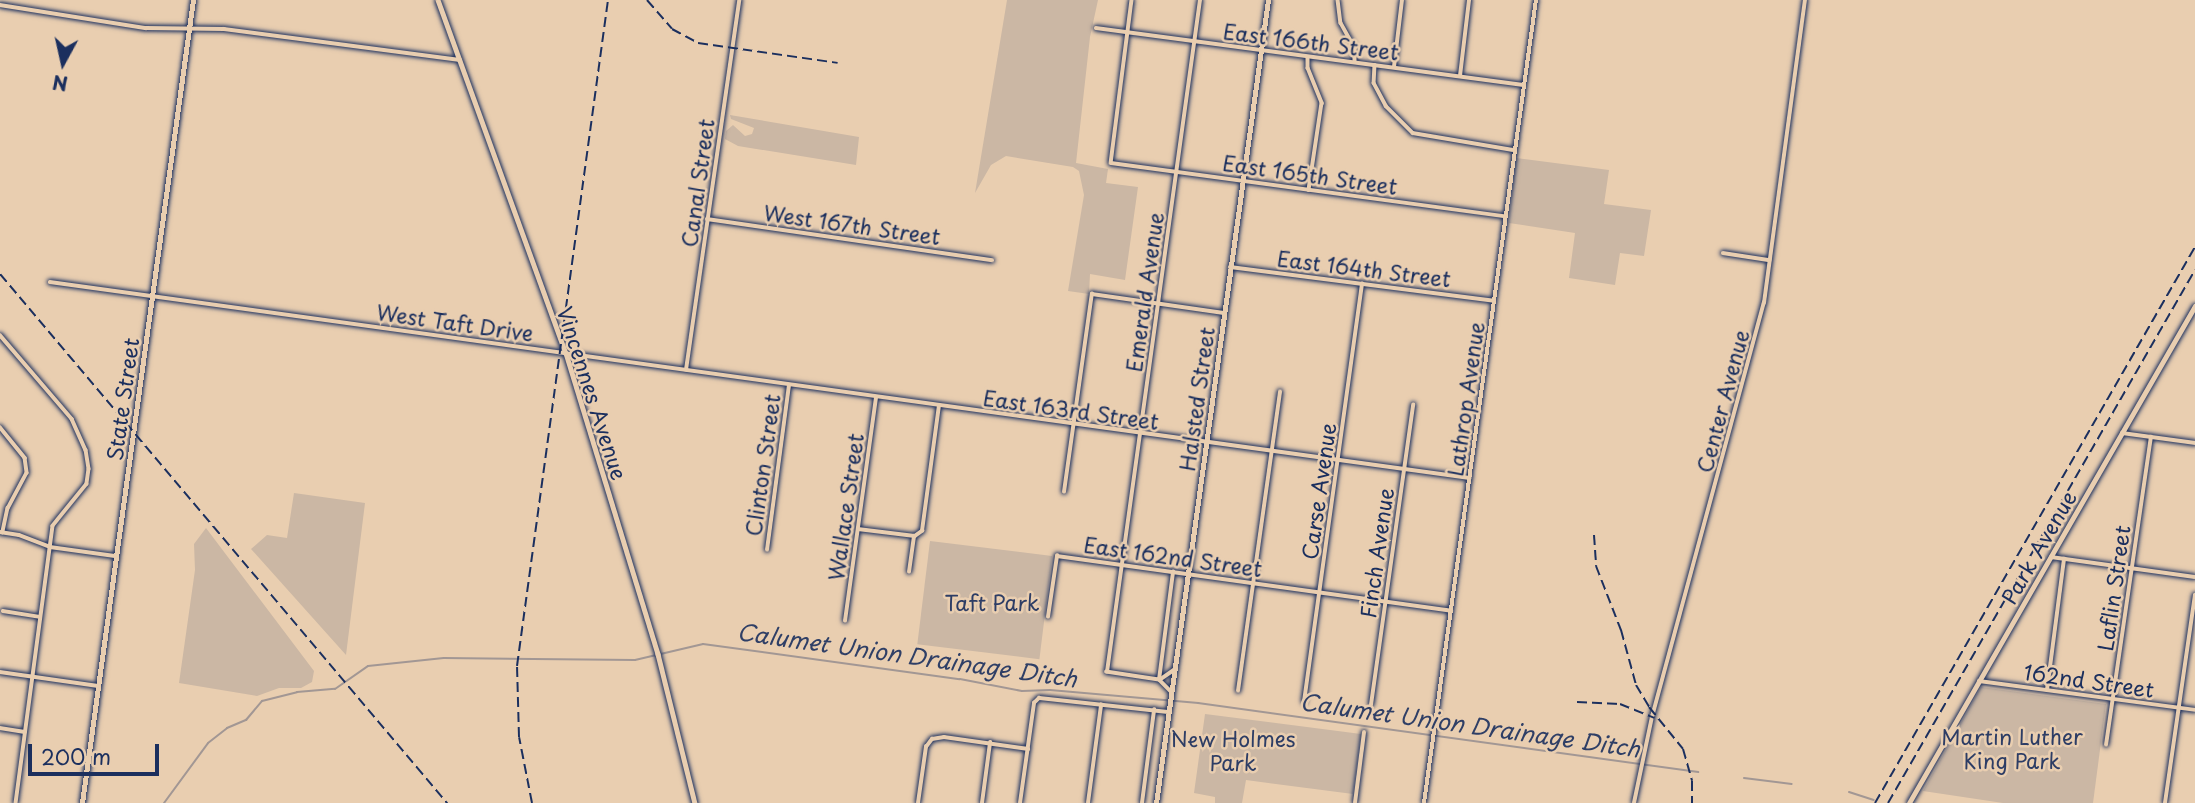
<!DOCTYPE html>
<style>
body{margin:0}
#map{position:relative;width:2195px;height:803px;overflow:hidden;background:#e9ceb0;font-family:"Playpen Sans",sans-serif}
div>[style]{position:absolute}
.green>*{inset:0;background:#cbb7a4;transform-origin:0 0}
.stream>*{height:2px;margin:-1px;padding:0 1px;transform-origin:1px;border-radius:1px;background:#a29794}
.roads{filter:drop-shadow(0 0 2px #1b2f5e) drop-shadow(0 0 2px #1b2f5e)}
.minor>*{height:3.5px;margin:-1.75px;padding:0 1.75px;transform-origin:1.75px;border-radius:1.75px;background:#e9ceb0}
.tertiary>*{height:4.5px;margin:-2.25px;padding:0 2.25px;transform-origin:2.25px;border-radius:2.25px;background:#e9ceb0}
.primary>*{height:5px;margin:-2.5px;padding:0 2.5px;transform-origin:2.5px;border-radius:2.5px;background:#e9ceb0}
.rail>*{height:2px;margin-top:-1px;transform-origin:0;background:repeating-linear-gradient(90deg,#1b2f5e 0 10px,transparent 0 15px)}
span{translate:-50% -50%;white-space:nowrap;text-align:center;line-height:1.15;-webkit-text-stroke:5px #e9ceb0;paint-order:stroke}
.street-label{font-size:21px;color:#1b2f5e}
.park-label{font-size:21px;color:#2d3d65}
.water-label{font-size:23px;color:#2f3f66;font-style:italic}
.north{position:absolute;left:28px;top:28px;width:70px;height:70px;-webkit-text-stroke:5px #e9ceb0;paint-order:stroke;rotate:188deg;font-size:19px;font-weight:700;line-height:28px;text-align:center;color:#1b2f5e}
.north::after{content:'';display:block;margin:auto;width:24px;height:32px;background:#1b2f5e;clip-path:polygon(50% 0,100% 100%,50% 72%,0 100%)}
.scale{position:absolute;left:28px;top:744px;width:131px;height:32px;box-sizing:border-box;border:4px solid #1b2f5e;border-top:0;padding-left:9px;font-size:21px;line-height:24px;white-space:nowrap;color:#1b2f5e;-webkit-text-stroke:5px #e9ceb0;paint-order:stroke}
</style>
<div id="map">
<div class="green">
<i style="clip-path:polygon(1007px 0,1098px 0,1090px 37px,1076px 163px,1108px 169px,1106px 183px,1138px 187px,1125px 280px,1090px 274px,1089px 294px,1068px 291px,1084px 195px,1079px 171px,1073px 167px,1006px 156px,991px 165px,975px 193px)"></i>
<i style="clip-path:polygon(730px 115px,859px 137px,856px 165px,738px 146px,725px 139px,726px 131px,733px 125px,745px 136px,752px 134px,754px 128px,731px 119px)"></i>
<i style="clip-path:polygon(1516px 158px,1609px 170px,1604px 204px,1651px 210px,1644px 256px,1620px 253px,1615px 285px,1569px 278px,1575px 233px,1509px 223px)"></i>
<i style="clip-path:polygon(294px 493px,365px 503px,346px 655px,251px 549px,267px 535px,287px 538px)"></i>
<i style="clip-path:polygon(206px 528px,314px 671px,312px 682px,301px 688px,279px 688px,257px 696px,179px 683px,195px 570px,194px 544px)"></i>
<i style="left:930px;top:541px;width:123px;height:104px;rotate:7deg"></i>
<i style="clip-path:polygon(1981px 687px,2106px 704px,2093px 803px,2003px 803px,1923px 791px)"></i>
<i style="clip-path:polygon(1205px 714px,1361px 734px,1353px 794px,1246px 780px,1242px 803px,1215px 803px,1215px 797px,1194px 793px)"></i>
</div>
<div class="stream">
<i style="left:1744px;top:778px;width:48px;rotate:7.1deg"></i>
<i style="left:1849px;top:792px;width:26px;rotate:18deg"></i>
<i style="left:164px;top:803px;width:74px;rotate:-53.7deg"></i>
<i style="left:208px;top:743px;width:24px;rotate:-38deg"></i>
<i style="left:227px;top:728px;width:21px;rotate:-23deg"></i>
<i style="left:246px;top:720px;width:25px;rotate:-50deg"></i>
<i style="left:262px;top:701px;width:36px;rotate:-14deg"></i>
<i style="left:297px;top:692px;width:38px;rotate:-5deg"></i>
<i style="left:335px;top:689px;width:40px;rotate:-34.9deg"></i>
<i style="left:368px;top:666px;width:76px;rotate:-6deg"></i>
<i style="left:444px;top:658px;width:191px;rotate:0.6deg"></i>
<i style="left:635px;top:660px;width:70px;rotate:-13.2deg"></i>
<i style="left:703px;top:644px;width:259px;rotate:7.8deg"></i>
<i style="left:960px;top:679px;width:63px;rotate:11deg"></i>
<i style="left:1022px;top:691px;width:28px;rotate:-2deg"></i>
<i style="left:1050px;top:690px;width:149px;rotate:5deg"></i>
<i style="left:1198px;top:703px;width:505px;rotate:7.86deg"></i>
</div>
<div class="roads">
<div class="minor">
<i style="left:1132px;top:0;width:164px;rotate:97.3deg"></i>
<i style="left:1111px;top:163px;width:398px;rotate:7.7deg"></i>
<i style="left:1338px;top:0;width:23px;rotate:83deg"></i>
<i style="left:1341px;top:23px;width:29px;rotate:61deg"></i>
<i style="left:1355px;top:48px;width:14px;rotate:90deg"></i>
<i style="left:0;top:5px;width:148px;rotate:9deg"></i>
<i style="left:146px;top:28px;width:78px;rotate:0.7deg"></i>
<i style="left:224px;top:29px;width:238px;rotate:7.5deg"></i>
<i style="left:1096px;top:28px;width:431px;rotate:7.6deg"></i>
<i style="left:1308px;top:57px;width:11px;rotate:90deg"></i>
<i style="left:1308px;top:68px;width:38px;rotate:68deg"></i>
<i style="left:1322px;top:103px;width:88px;rotate:98.5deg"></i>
<i style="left:1375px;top:65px;width:18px;rotate:93deg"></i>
<i style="left:1374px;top:83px;width:26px;rotate:62deg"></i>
<i style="left:1386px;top:106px;width:38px;rotate:45deg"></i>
<i style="left:1413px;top:133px;width:101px;rotate:9.6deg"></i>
<i style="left:1394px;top:67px;width:67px;rotate:-83.2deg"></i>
<i style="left:1460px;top:76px;width:77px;rotate:-83.2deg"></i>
<i style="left:707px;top:219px;width:288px;rotate:8.2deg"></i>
<i style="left:1723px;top:253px;width:47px;rotate:8.7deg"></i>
<i style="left:1230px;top:267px;width:266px;rotate:7.3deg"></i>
<i style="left:50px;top:282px;width:1433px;rotate:7.86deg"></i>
<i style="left:0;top:335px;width:111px;rotate:49.4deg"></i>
<i style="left:72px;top:419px;width:34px;rotate:66deg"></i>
<i style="left:86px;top:450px;width:19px;rotate:81deg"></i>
<i style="left:89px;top:469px;width:15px;rotate:98deg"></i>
<i style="left:87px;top:484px;width:54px;rotate:129deg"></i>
<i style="left:53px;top:526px;width:279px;rotate:97.6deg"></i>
<i style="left:686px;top:370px;width:374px;rotate:-81.8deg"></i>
<i style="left:0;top:427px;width:40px;rotate:51deg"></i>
<i style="left:25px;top:458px;width:15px;rotate:82deg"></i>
<i style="left:27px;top:473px;width:40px;rotate:118deg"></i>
<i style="left:8px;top:508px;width:25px;rotate:102deg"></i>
<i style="left:2122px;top:433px;width:74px;rotate:7.8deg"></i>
<i style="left:1064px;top:492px;width:200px;rotate:-82deg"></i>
<i style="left:1092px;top:294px;width:133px;rotate:8.2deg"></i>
<i style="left:858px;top:529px;width:57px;rotate:7deg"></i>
<i style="left:915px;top:536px;width:9px;rotate:-36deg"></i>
<i style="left:922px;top:531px;width:126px;rotate:-82.3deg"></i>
<i style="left:0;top:532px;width:19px;rotate:9deg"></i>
<i style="left:19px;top:535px;width:33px;rotate:21deg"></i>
<i style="left:50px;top:547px;width:67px;rotate:7.8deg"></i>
<i style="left:767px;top:550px;width:166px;rotate:-82.4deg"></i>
<i style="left:2051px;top:557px;width:145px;rotate:7.9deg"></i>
<i style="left:909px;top:572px;width:36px;rotate:-82deg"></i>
<i style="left:3px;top:611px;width:37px;rotate:9deg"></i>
<i style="left:1048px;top:617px;width:62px;rotate:-81.6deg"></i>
<i style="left:1057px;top:556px;width:398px;rotate:7.9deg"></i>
<i style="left:845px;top:621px;width:225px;rotate:-82.1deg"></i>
<i style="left:0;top:672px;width:99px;rotate:8.1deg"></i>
<i style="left:1161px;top:679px;width:16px;rotate:-35deg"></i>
<i style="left:1159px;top:680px;width:109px;rotate:-82.6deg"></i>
<i style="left:1979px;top:681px;width:218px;rotate:7.6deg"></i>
<i style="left:2047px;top:690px;width:132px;rotate:-82.6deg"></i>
<i style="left:1170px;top:691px;width:16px;rotate:-135deg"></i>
<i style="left:1159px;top:680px;width:53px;rotate:-171.3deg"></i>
<i style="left:1107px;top:672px;width:678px;rotate:-82.12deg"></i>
<i style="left:1238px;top:691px;width:302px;rotate:-82deg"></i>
<i style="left:1304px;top:702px;width:422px;rotate:-82.1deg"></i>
<i style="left:1371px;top:705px;width:303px;rotate:-82deg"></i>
<i style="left:0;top:728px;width:25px;rotate:9deg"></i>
<i style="left:2106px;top:745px;width:311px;rotate:-81.7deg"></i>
<i style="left:918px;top:803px;width:57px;rotate:-81.9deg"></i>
<i style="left:926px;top:747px;width:10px;rotate:-53deg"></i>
<i style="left:932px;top:739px;width:12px;rotate:-9deg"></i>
<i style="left:944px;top:737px;width:85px;rotate:8.1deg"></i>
<i style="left:982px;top:803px;width:61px;rotate:-82.4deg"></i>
<i style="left:1020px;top:803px;width:101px;rotate:-82deg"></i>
<i style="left:1034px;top:703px;width:7px;rotate:-45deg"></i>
<i style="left:1039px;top:698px;width:130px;rotate:6.2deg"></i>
<i style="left:1088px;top:803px;width:99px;rotate:-82.4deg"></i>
<i style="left:1142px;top:803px;width:94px;rotate:-82.6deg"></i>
<i style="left:1355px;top:803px;width:71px;rotate:-82.7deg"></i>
<i style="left:1424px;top:803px;width:811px;rotate:-82.06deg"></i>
<i style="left:1634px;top:803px;width:88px;rotate:-78.2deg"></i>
<i style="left:1652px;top:717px;width:429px;rotate:-74.9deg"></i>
<i style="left:1764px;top:303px;width:306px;rotate:-82.3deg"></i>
<i style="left:2165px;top:803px;width:210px;rotate:-81.8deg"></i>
</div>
<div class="tertiary">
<i style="left:438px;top:0;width:375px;rotate:70.1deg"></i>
<i style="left:566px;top:353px;width:315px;rotate:73deg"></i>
<i style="left:658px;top:654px;width:154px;rotate:76.1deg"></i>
<i style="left:82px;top:803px;width:811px;rotate:-82.13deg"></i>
<i style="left:1909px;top:803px;width:573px;rotate:-60.08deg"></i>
</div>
<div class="primary">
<i style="left:1156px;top:803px;width:811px;rotate:-82.06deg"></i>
</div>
</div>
<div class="rail">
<i style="left:647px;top:0;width:38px;rotate:49deg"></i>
<i style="left:672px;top:29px;width:30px;rotate:28deg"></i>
<i style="left:698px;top:43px;width:141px;rotate:8.1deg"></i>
<i style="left:0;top:274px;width:693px;rotate:49.8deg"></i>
<i style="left:1594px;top:535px;width:31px;rotate:86deg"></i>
<i style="left:1596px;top:566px;width:69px;rotate:68.7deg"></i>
<i style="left:1621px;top:630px;width:57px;rotate:74.7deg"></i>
<i style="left:1636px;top:685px;width:26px;rotate:59deg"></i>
<i style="left:1649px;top:707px;width:54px;rotate:51deg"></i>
<i style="left:1683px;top:749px;width:33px;rotate:74deg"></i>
<i style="left:1692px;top:781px;width:22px;rotate:90deg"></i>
<i style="left:1577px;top:702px;width:43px;rotate:2.7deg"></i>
<i style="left:1620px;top:704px;width:37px;rotate:22deg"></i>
<i style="left:532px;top:803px;width:67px;rotate:-101.1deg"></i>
<i style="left:519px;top:737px;width:71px;rotate:-91.6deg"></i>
<i style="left:517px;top:666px;width:672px;rotate:-82.22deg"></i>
<i style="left:1875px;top:803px;width:642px;rotate:-60.08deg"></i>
<i style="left:1888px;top:803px;width:615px;rotate:-60.06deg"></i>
</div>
<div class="street-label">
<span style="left:1311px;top:41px;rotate:7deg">East 166th Street</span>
<span style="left:1310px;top:174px;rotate:8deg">East 165th Street</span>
<span style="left:697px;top:183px;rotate:-82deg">Canal Street</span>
<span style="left:852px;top:224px;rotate:8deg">West 167th Street</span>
<span style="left:1364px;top:268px;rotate:7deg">East 164th Street</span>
<span style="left:1144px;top:292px;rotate:-82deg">Emerald Avenue</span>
<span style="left:455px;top:322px;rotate:8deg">West Taft Drive</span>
<span style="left:593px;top:393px;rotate:72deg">Vincennes Avenue</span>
<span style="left:122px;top:399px;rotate:-82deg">State Street</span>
<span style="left:1196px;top:399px;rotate:-82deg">Halsted Street</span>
<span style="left:1465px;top:399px;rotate:-82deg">Lathrop Avenue</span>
<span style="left:1722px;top:401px;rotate:-75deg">Center Avenue</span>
<span style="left:1071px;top:409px;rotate:8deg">East 163rd Street</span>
<span style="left:762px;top:465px;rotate:-82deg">Clinton Street</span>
<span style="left:1318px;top:491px;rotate:-82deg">Carse Avenue</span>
<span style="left:845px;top:507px;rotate:-82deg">Wallace Street</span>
<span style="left:2038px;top:547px;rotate:-60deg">Park Avenue</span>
<span style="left:1376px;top:553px;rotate:-82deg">Finch Avenue</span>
<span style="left:1173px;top:556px;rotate:8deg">East 162nd Street</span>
<span style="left:2113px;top:588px;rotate:-82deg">Laflin Street</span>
<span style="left:2089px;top:680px;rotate:8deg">162nd Street</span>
</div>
<div class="park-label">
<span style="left:992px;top:602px">Taft Park</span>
<span style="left:2012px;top:748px">Martin Luther<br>King Park</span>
<span style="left:1233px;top:750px">New Holmes<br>Park</span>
</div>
<div class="water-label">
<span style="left:907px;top:655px;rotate:8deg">Calumet Union Drainage Ditch</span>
<span style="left:1470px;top:725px;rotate:8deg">Calumet Union Drainage Ditch</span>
</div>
<div class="north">N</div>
<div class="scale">200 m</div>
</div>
